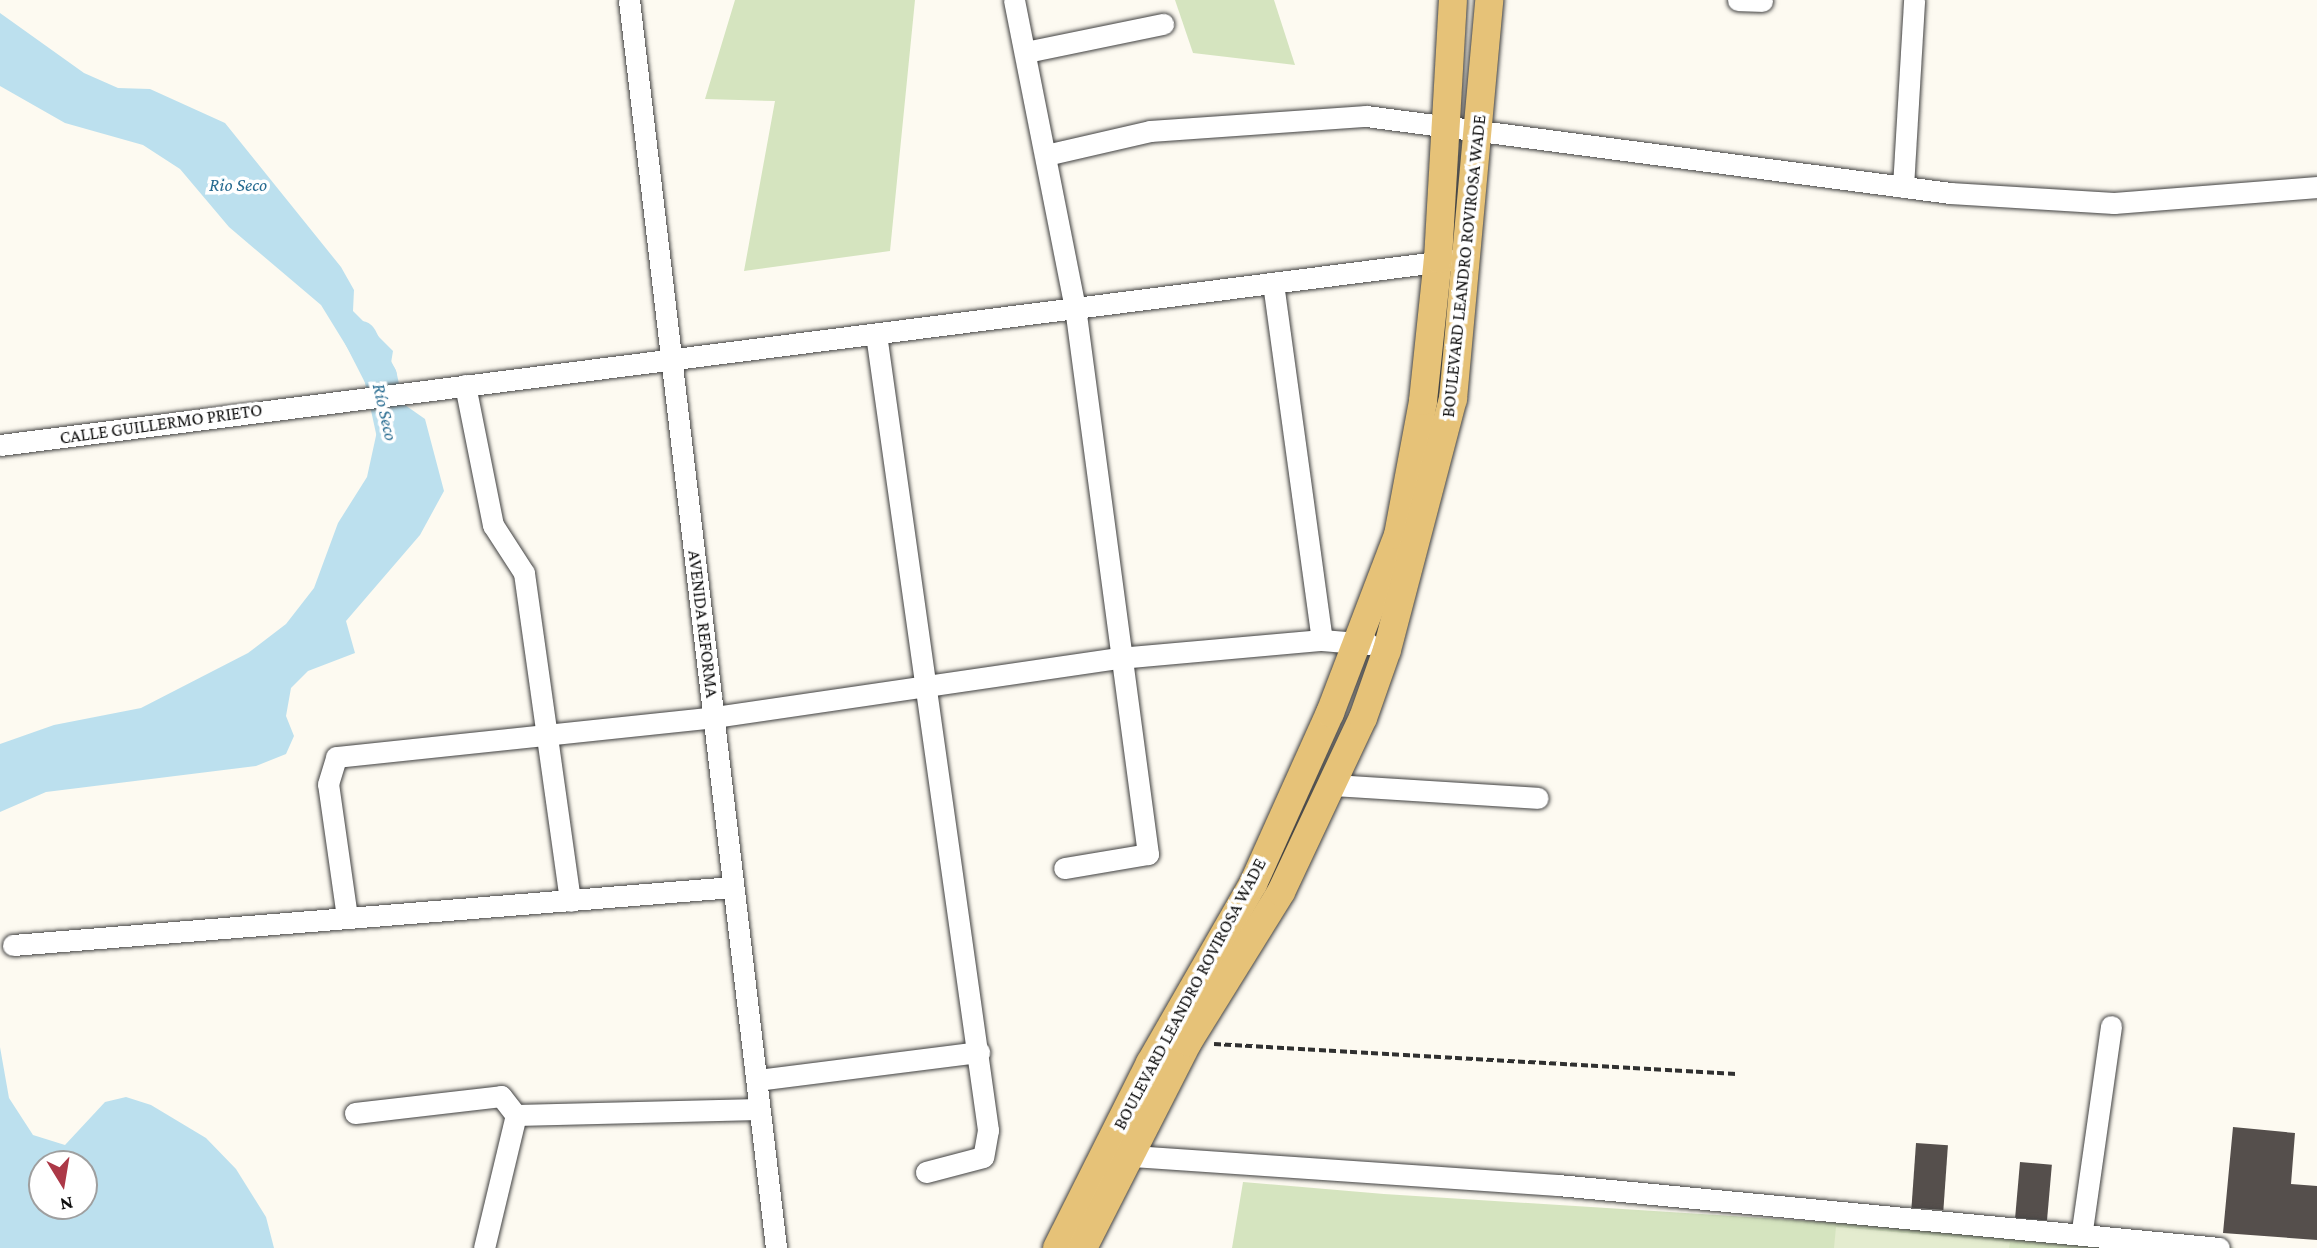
<!DOCTYPE html>
<meta charset="utf-8">
<style>
body{margin:0}
#map{position:relative;width:2317px;height:1248px;overflow:hidden;background:#fdfaf1;font-family:"Crimson Pro",serif}
div>[style]{position:absolute}
.green>*{inset:0;background:#d5e4bf}
.pitch>*{inset:0;background:#e4eccf}
.water>*{inset:0;background:#bce0ee}
.river>*{height:33px;margin:-16.5px;padding:0 16.5px;transform-origin:16.5px;border-radius:16.5px;background:#bce0ee}
.building>*{inset:0;background:#554f4c;transform-origin:0 0}
.path>*{height:3.5px;margin-top:-1.75px;transform-origin:0;background:repeating-linear-gradient(90deg,#303030 0 7px,transparent 0 10.5px)}
.roads{filter:drop-shadow(0 0 2px #414141) drop-shadow(0 0 2px #414141)}
.minor>*{height:21px;margin:-10.5px;padding:0 10.5px;transform-origin:10.5px;border-radius:10.5px;background:#fff}
.major>*{height:28px;margin:-14px;padding:0 14px;transform-origin:14px;border-radius:14px;background:#e6c278}
span{translate:-50% -50%;white-space:nowrap;text-align:center;line-height:1.15;-webkit-text-stroke:7px #fff;paint-order:stroke}
.street-label{font-size:18px;color:#0e0e0e}
.water-label{font-size:19px;color:#276b90;font-style:italic}
.north{position:absolute;left:28px;top:1150px;width:70px;height:70px;box-sizing:border-box;background:#fff;border:2px solid #9f9f9f;border-radius:50%;rotate:169deg;font-size:19px;font-weight:700;line-height:28px;text-align:center;color:#0e0e0e}
.north::after{content:'';display:block;margin:auto;width:24px;height:32px;background:#ac3847;clip-path:polygon(50% 0,100% 100%,50% 72%,0 100%)}
</style>
<div id="map">
<div class="green">
<i style="clip-path:polygon(735px 0,915px 0,890px 251px,744px 271px,775px 101px,705px 99px)"></i>
<i style="clip-path:polygon(1175px 0,1274px 0,1295px 65px,1193px 53px)"></i>
<i style="clip-path:polygon(1243px 1182px,1384px 1194px,2237px 1248px,1232px 1248px)"></i>
</div>
<div class="pitch">
<i style="clip-path:polygon(1836px 1227px,2010px 1242px,2009px 1248px,1834px 1248px)"></i>
</div>
<div class="water">
<i style="clip-path:polygon(0 13px,84px 73px,118px 88px,150px 89px,225px 123px,341px 267px,354px 290px,353px 311px,393px 351px,390px 369px,380px 376px,361px 370px,321px 305px,229px 227px,180px 169px,143px 145px,65px 123px,0 86px)"></i>
<i style="clip-path:polygon(405px 405px,425px 419px,444px 491px,420px 535px,346px 621px,355px 653px,308px 671px,291px 688px,286px 716px,294px 736px,286px 754px,256px 766px,46px 792px,0 812px,0 744px,54px 725px,141px 708px,248px 653px,286px 624px,314px 588px,338px 523px,367px 477px,379px 422px,387px 408px)"></i>
<i style="clip-path:polygon(evenodd,0 1047px,9px 1098px,33px 1135px,65px 1145px,105px 1102px,126px 1097px,151px 1105px,206px 1138px,236px 1169px,266px 1217px,274px 1248px,0 1248px,0 1047px,42px 1164px,84px 1164px,84px 1206px,42px 1206px,42px 1164px)"></i>
</div>
<div class="river">
<i style="left:360px;top:337px;width:44px;rotate:62.9deg"></i>
<i style="left:380px;top:376px;width:56px;rotate:77.7deg"></i>
</div>
<div class="building">
<i style="clip-path:polygon(2233px 1127px,2295px 1133px,2291px 1184px,2317px 1186px,2317px 1240px,2223px 1233px)"></i>
<i style="left:1916px;top:1143px;width:32px;height:65px;rotate:4deg"></i>
<i style="left:2020px;top:1162px;width:32px;height:56px;rotate:5deg"></i>
</div>
<div class="path">
<i style="left:1214px;top:1044px;width:523px;rotate:3.29deg"></i>
</div>
<div class="roads">
<div class="minor">
<i style="left:629px;top:0;width:1257px;rotate:83.28deg"></i>
<i style="left:1014px;top:0;width:313px;rotate:78.8deg"></i>
<i style="left:1075px;top:307px;width:552px;rotate:82.4deg"></i>
<i style="left:1148px;top:854px;width:85px;rotate:170.5deg"></i>
<i style="left:1738px;top:0;width:24px;rotate:2deg"></i>
<i style="left:1026px;top:52px;width:140px;rotate:-11.6deg"></i>
<i style="left:1046px;top:155px;width:107px;rotate:-13deg"></i>
<i style="left:1150px;top:131px;width:217px;rotate:-4deg"></i>
<i style="left:1366px;top:116px;width:589px;rotate:7.51deg"></i>
<i style="left:1950px;top:193px;width:164px;rotate:3.5deg"></i>
<i style="left:2114px;top:203px;width:204px;rotate:-4.5deg"></i>
<i style="left:1903px;top:187px;width:187px;rotate:-86.6deg"></i>
<i style="left:1273px;top:283px;width:360px;rotate:82.2deg"></i>
<i style="left:876px;top:334px;width:804px;rotate:81.99deg"></i>
<i style="left:988px;top:1130px;width:27px;rotate:100deg"></i>
<i style="left:983px;top:1157px;width:59px;rotate:165.3deg"></i>
<i style="left:465px;top:385px;width:143px;rotate:78.7deg"></i>
<i style="left:493px;top:525px;width:57px;rotate:57.1deg"></i>
<i style="left:524px;top:573px;width:331px;rotate:82deg"></i>
<i style="left:0;top:445px;width:1464px;rotate:-7.26deg"></i>
<i style="left:1332px;top:785px;width:206px;rotate:3.6deg"></i>
<i style="left:347px;top:917px;width:134px;rotate:-98.1deg"></i>
<i style="left:328px;top:784px;width:28px;rotate:-73deg"></i>
<i style="left:336px;top:757px;width:380px;rotate:-6deg"></i>
<i style="left:714px;top:717px;width:409px;rotate:-8.3deg"></i>
<i style="left:1119px;top:658px;width:204px;rotate:-5.1deg"></i>
<i style="left:1322px;top:640px;width:47px;rotate:4.9deg"></i>
<i style="left:13px;top:945px;width:721px;rotate:-4.61deg"></i>
<i style="left:757px;top:1080px;width:224px;rotate:-7.2deg"></i>
<i style="left:355px;top:1113px;width:147px;rotate:-6.6deg"></i>
<i style="left:501px;top:1096px;width:24px;rotate:52deg"></i>
<i style="left:516px;top:1115px;width:243px;rotate:-1.4deg"></i>
<i style="left:1132px;top:1156px;width:427px;rotate:3.9deg"></i>
<i style="left:1558px;top:1185px;width:664px;rotate:5.44deg"></i>
<i style="left:2082px;top:1230px;width:206px;rotate:-81.9deg"></i>
<i style="left:484px;top:1248px;width:137px;rotate:-76.5deg"></i>
</div>
<div class="major">
<i style="left:1057px;top:1248px;width:207px;rotate:-63.3deg"></i>
<i style="left:1150px;top:1063px;width:207px;rotate:-60.1deg"></i>
<i style="left:1253px;top:884px;width:188px;rotate:-65.8deg"></i>
<i style="left:1330px;top:713px;width:191px;rotate:-69.1deg"></i>
<i style="left:1398px;top:535px;width:136px;rotate:-79.4deg"></i>
<i style="left:1423px;top:401px;width:143px;rotate:-84deg"></i>
<i style="left:1438px;top:259px;width:259px;rotate:-86.7deg"></i>
<i style="left:1083px;top:1248px;width:231px;rotate:-63deg"></i>
<i style="left:1188px;top:1042px;width:176px;rotate:-58.2deg"></i>
<i style="left:1281px;top:892px;width:192px;rotate:-64.8deg"></i>
<i style="left:1363px;top:718px;width:72px;rotate:-70.6deg"></i>
<i style="left:1387px;top:650px;width:260px;rotate:-75.3deg"></i>
<i style="left:1453px;top:399px;width:401px;rotate:-84.8deg"></i>
</div>
</div>
<div class="street-label">
<span style="left:1464px;top:266px;rotate:-84deg">BOULEVARD LEANDRO ROVIROSA WADE</span>
<span style="left:161px;top:424px;rotate:-8deg">CALLE GUILLERMO PRIETO</span>
<span style="left:703px;top:624px;rotate:83deg">AVENIDA REFORMA</span>
<span style="left:1190px;top:994px;rotate:-62deg">BOULEVARD LEANDRO ROVIROSA WADE</span>
</div>
<div class="water-label">
<span style="left:238px;top:185px">Rio Seco</span>
<span style="left:385px;top:412px;rotate:77deg">Río Seco</span>
</div>
<div class="north">N</div>
</div>
